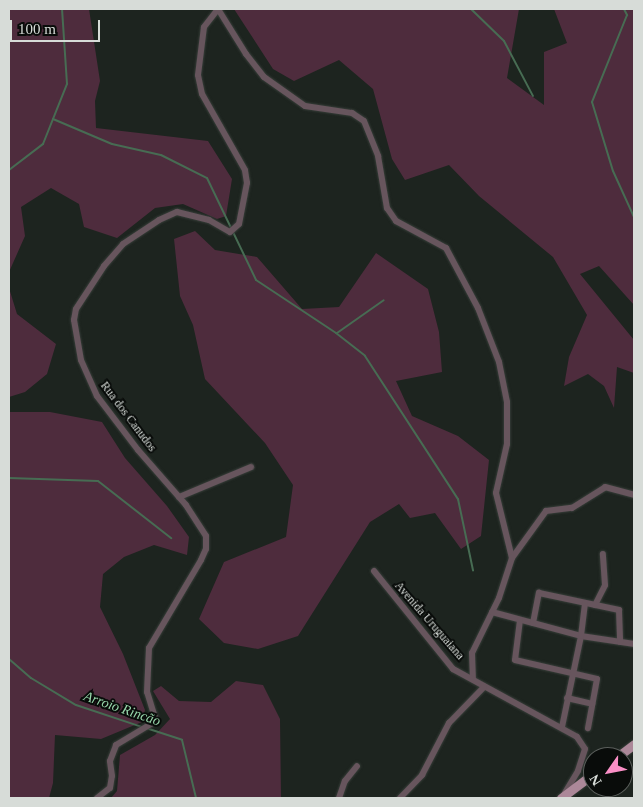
<!DOCTYPE html>
<meta charset="utf-8">
<style>
body{margin:0}
#map{position:relative;width:643px;height:807px;overflow:hidden;background:#1d241f;font-family:"Times New Roman",serif}
div>[style]{position:absolute}
.green>*{inset:0;background:#4e2c3d}
.stream>*{height:2px;margin:-1px;padding:0 1px;transform-origin:1px;border-radius:1px;background:#476c53}
.roads{filter:drop-shadow(0 0 1px #373e39) drop-shadow(0 0 1px #373e39)}
.minor>*{height:6px;margin:-3px;padding:0 3px;transform-origin:3px;border-radius:3px;background:#67555d}
.major>*{height:9px;margin:-4.5px;padding:0 4.5px;transform-origin:4.5px;border-radius:4.5px;background:#ac8899}
span{translate:-50% -50%;white-space:nowrap;text-align:center;line-height:1.15;-webkit-text-stroke:4px #090c0a;paint-order:stroke}
.street-label{font-size:12px;color:#d7dcd8}
.water-label{font-size:14px;color:#97d6aa;font-style:italic}
.frame{position:absolute;inset:0;border:10px solid #d7dcd8;pointer-events:none}
.north{position:absolute;left:583px;top:747px;width:50px;height:50px;box-sizing:border-box;background:#090c0a;border:1px solid #5b5f5c;border-radius:50%;rotate:237deg;font-size:14px;font-weight:700;line-height:20px;text-align:center;color:#d7dcd8}
.north::after{content:'';display:block;margin:auto;width:18px;height:22px;background:#fa8fc6;clip-path:polygon(50% 0,100% 100%,50% 72%,0 100%)}
.scale{position:absolute;left:10px;top:20px;width:90px;height:22px;box-sizing:border-box;border:2px solid #d7dcd8;border-top:0;padding-left:6px;font-size:15px;line-height:18px;white-space:nowrap;color:#d7dcd8;-webkit-text-stroke:4px #090c0a;paint-order:stroke}
</style>
<div id="map">
<div class="green">
<i style="clip-path:polygon(9px 9px,89px 9px,100px 81px,95px 101px,96px 128px,208px 141px,232px 179px,226px 216px,217px 219px,183px 204px,155px 208px,117px 238px,84px 227px,79px 204px,51px 188px,21px 207px,25px 236px,9px 272px)"></i>
<i style="clip-path:polygon(234px 9px,519px 9px,507px 78px,544px 105px,544px 52px,567px 43px,554px 9px,634px 9px,634px 305px,599px 266px,580px 274px,634px 340px,634px 373px,617px 367px,614px 408px,604px 386px,588px 374px,564px 386px,569px 357px,587px 315px,553px 257px,479px 196px,449px 165px,405px 180px,392px 159px,373px 89px,339px 60px,294px 81px,273px 69px)"></i>
<i style="clip-path:polygon(195px 231px,215px 250px,257px 257px,302px 309px,339px 307px,376px 253px,428px 289px,439px 332px,442px 372px,396px 381px,412px 416px,458px 436px,489px 460px,481px 536px,461px 549px,435px 513px,410px 518px,399px 504px,370px 522px,298px 636px,258px 649px,224px 643px,199px 619px,224px 562px,286px 537px,293px 485px,265px 443px,205px 379px,193px 325px,180px 296px,174px 239px)"></i>
<i style="clip-path:polygon(9px 288px,17px 314px,56px 344px,47px 374px,25px 392px,9px 397px)"></i>
<i style="clip-path:polygon(9px 412px,50px 412px,102px 422px,125px 458px,167px 506px,189px 537px,187px 555px,154px 545px,124px 557px,103px 574px,100px 607px,123px 654px,145px 710px,142px 722px,101px 739px,55px 735px,53px 783px,49px 798px,9px 798px)"></i>
<i style="clip-path:polygon(236px 681px,263px 685px,280px 719px,281px 798px,111px 798px,117px 791px,120px 755px,155px 735px,170px 719px,153px 691px,161px 686px,179px 701px,211px 702px)"></i>
</div>
<div class="stream">
<i style="left:471px;top:9px;width:46px;rotate:44.1deg"></i>
<i style="left:504px;top:41px;width:62px;rotate:62.2deg"></i>
<i style="left:624px;top:9px;width:7px;rotate:63deg"></i>
<i style="left:627px;top:15px;width:94px;rotate:111.9deg"></i>
<i style="left:592px;top:102px;width:72px;rotate:73.1deg"></i>
<i style="left:613px;top:171px;width:51px;rotate:65.5deg"></i>
<i style="left:53px;top:119px;width:64px;rotate:23deg"></i>
<i style="left:112px;top:144px;width:50px;rotate:12.7deg"></i>
<i style="left:161px;top:155px;width:51px;rotate:26.6deg"></i>
<i style="left:207px;top:178px;width:113px;rotate:64.3deg"></i>
<i style="left:256px;top:280px;width:96px;rotate:33.5deg"></i>
<i style="left:336px;top:333px;width:37px;rotate:38deg"></i>
<i style="left:365px;top:356px;width:171px;rotate:57deg"></i>
<i style="left:458px;top:499px;width:73px;rotate:78.1deg"></i>
<i style="left:9px;top:170px;width:43px;rotate:-37.4deg"></i>
<i style="left:43px;top:144px;width:65px;rotate:-68.2deg"></i>
<i style="left:67px;top:84px;width:75px;rotate:-93.8deg"></i>
<i style="left:337px;top:333px;width:57px;rotate:-35.1deg"></i>
<i style="left:9px;top:478px;width:89px;rotate:1.9deg"></i>
<i style="left:98px;top:481px;width:93px;rotate:38deg"></i>
<i style="left:9px;top:659px;width:29px;rotate:41deg"></i>
<i style="left:31px;top:678px;width:52px;rotate:31deg"></i>
<i style="left:76px;top:705px;width:70px;rotate:18.4deg"></i>
<i style="left:146px;top:728px;width:38px;rotate:18deg"></i>
<i style="left:182px;top:740px;width:60px;rotate:76.4deg"></i>
</div>
<div class="roads">
<div class="minor">
<i style="left:218px;top:9px;width:53px;rotate:58.1deg"></i>
<i style="left:246px;top:54px;width:29px;rotate:52deg"></i>
<i style="left:264px;top:77px;width:50px;rotate:35.3deg"></i>
<i style="left:305px;top:106px;width:48px;rotate:8.5deg"></i>
<i style="left:352px;top:113px;width:14px;rotate:34deg"></i>
<i style="left:364px;top:121px;width:38px;rotate:68deg"></i>
<i style="left:378px;top:156px;width:53px;rotate:80.2deg"></i>
<i style="left:387px;top:208px;width:16px;rotate:55deg"></i>
<i style="left:396px;top:221px;width:57px;rotate:28.4deg"></i>
<i style="left:446px;top:248px;width:68px;rotate:61.9deg"></i>
<i style="left:478px;top:308px;width:58px;rotate:68.7deg"></i>
<i style="left:499px;top:362px;width:41px;rotate:78.7deg"></i>
<i style="left:507px;top:402px;width:42px;rotate:90deg"></i>
<i style="left:507px;top:444px;width:50px;rotate:102.7deg"></i>
<i style="left:496px;top:493px;width:67px;rotate:76.2deg"></i>
<i style="left:512px;top:558px;width:42px;rotate:108deg"></i>
<i style="left:499px;top:598px;width:61px;rotate:116.1deg"></i>
<i style="left:472px;top:653px;width:26px;rotate:88deg"></i>
<i style="left:179px;top:497px;width:78px;rotate:-22.6deg"></i>
<i style="left:512px;top:558px;width:58px;rotate:-54.1deg"></i>
<i style="left:546px;top:511px;width:26px;rotate:-7deg"></i>
<i style="left:572px;top:508px;width:39px;rotate:-32deg"></i>
<i style="left:605px;top:487px;width:30px;rotate:15deg"></i>
<i style="left:374px;top:571px;width:126px;rotate:51.1deg"></i>
<i style="left:453px;top:669px;width:141px;rotate:28.7deg"></i>
<i style="left:577px;top:737px;width:14px;rotate:56deg"></i>
<i style="left:585px;top:749px;width:23px;rotate:108deg"></i>
<i style="left:578px;top:771px;width:26px;rotate:121deg"></i>
<i style="left:595px;top:605px;width:22px;rotate:-63deg"></i>
<i style="left:605px;top:585px;width:31px;rotate:-94deg"></i>
<i style="left:492px;top:612px;width:92px;rotate:15.1deg"></i>
<i style="left:581px;top:636px;width:54px;rotate:8.6deg"></i>
<i style="left:520px;top:620px;width:40px;rotate:97.1deg"></i>
<i style="left:515px;top:660px;width:84px;rotate:13deg"></i>
<i style="left:597px;top:679px;width:50px;rotate:100.4deg"></i>
<i style="left:533px;top:623px;width:31px;rotate:-79deg"></i>
<i style="left:539px;top:593px;width:82px;rotate:12deg"></i>
<i style="left:619px;top:610px;width:32px;rotate:88deg"></i>
<i style="left:567px;top:698px;width:26px;rotate:13deg"></i>
<i style="left:562px;top:727px;width:93px;rotate:-78.2deg"></i>
<i style="left:581px;top:636px;width:33px;rotate:-83deg"></i>
<i style="left:97px;top:798px;width:16px;rotate:-38deg"></i>
<i style="left:110px;top:788px;width:12px;rotate:-81deg"></i>
<i style="left:112px;top:776px;width:15px;rotate:-98deg"></i>
<i style="left:110px;top:761px;width:17px;rotate:-69deg"></i>
<i style="left:116px;top:745px;width:47px;rotate:-31deg"></i>
<i style="left:156px;top:721px;width:30px;rotate:-107deg"></i>
<i style="left:147px;top:692px;width:44px;rotate:-87.4deg"></i>
<i style="left:149px;top:648px;width:102px;rotate:-59.4deg"></i>
<i style="left:201px;top:560px;width:12px;rotate:-66deg"></i>
<i style="left:206px;top:549px;width:13px;rotate:-90deg"></i>
<i style="left:206px;top:536px;width:37px;rotate:-123deg"></i>
<i style="left:186px;top:505px;width:73px;rotate:-131.1deg"></i>
<i style="left:138px;top:450px;width:68px;rotate:-127.2deg"></i>
<i style="left:97px;top:396px;width:39px;rotate:-114deg"></i>
<i style="left:81px;top:360px;width:41px;rotate:-99.9deg"></i>
<i style="left:74px;top:320px;width:11px;rotate:-80deg"></i>
<i style="left:76px;top:309px;width:51px;rotate:-56.9deg"></i>
<i style="left:104px;top:266px;width:29px;rotate:-49deg"></i>
<i style="left:123px;top:244px;width:43px;rotate:-33.7deg"></i>
<i style="left:159px;top:220px;width:20px;rotate:-24deg"></i>
<i style="left:177px;top:212px;width:33px;rotate:14deg"></i>
<i style="left:209px;top:220px;width:24px;rotate:30deg"></i>
<i style="left:230px;top:232px;width:12px;rotate:-42deg"></i>
<i style="left:239px;top:224px;width:42px;rotate:-79deg"></i>
<i style="left:247px;top:183px;width:13px;rotate:-99deg"></i>
<i style="left:245px;top:170px;width:87px;rotate:-119.5deg"></i>
<i style="left:202px;top:94px;width:19px;rotate:-102deg"></i>
<i style="left:198px;top:75px;width:48px;rotate:-82.9deg"></i>
<i style="left:204px;top:27px;width:23px;rotate:-52deg"></i>
<i style="left:339px;top:798px;width:18px;rotate:-71deg"></i>
<i style="left:345px;top:781px;width:19px;rotate:-51deg"></i>
<i style="left:400px;top:798px;width:32px;rotate:-46deg"></i>
<i style="left:422px;top:775px;width:59px;rotate:-62.6deg"></i>
<i style="left:449px;top:723px;width:50px;rotate:-45.8deg"></i>
</div>
<div class="major">
<i style="left:617px;top:757px;width:21px;rotate:-37deg"></i>
<i style="left:561px;top:798px;width:40px;rotate:-37deg"></i>
</div>
</div>
<div class="street-label">
<span style="left:128px;top:417px;rotate:53deg">Rua dos Canudos</span>
<span style="left:429px;top:621px;rotate:49deg">Avenida Uruguaiana</span>
</div>
<div class="water-label">
<span style="left:122px;top:709px;rotate:19deg">Arroio Rincão</span>
</div>
<div class="frame"></div>
<div class="north">N</div>
<div class="scale">100 m</div>
</div>
